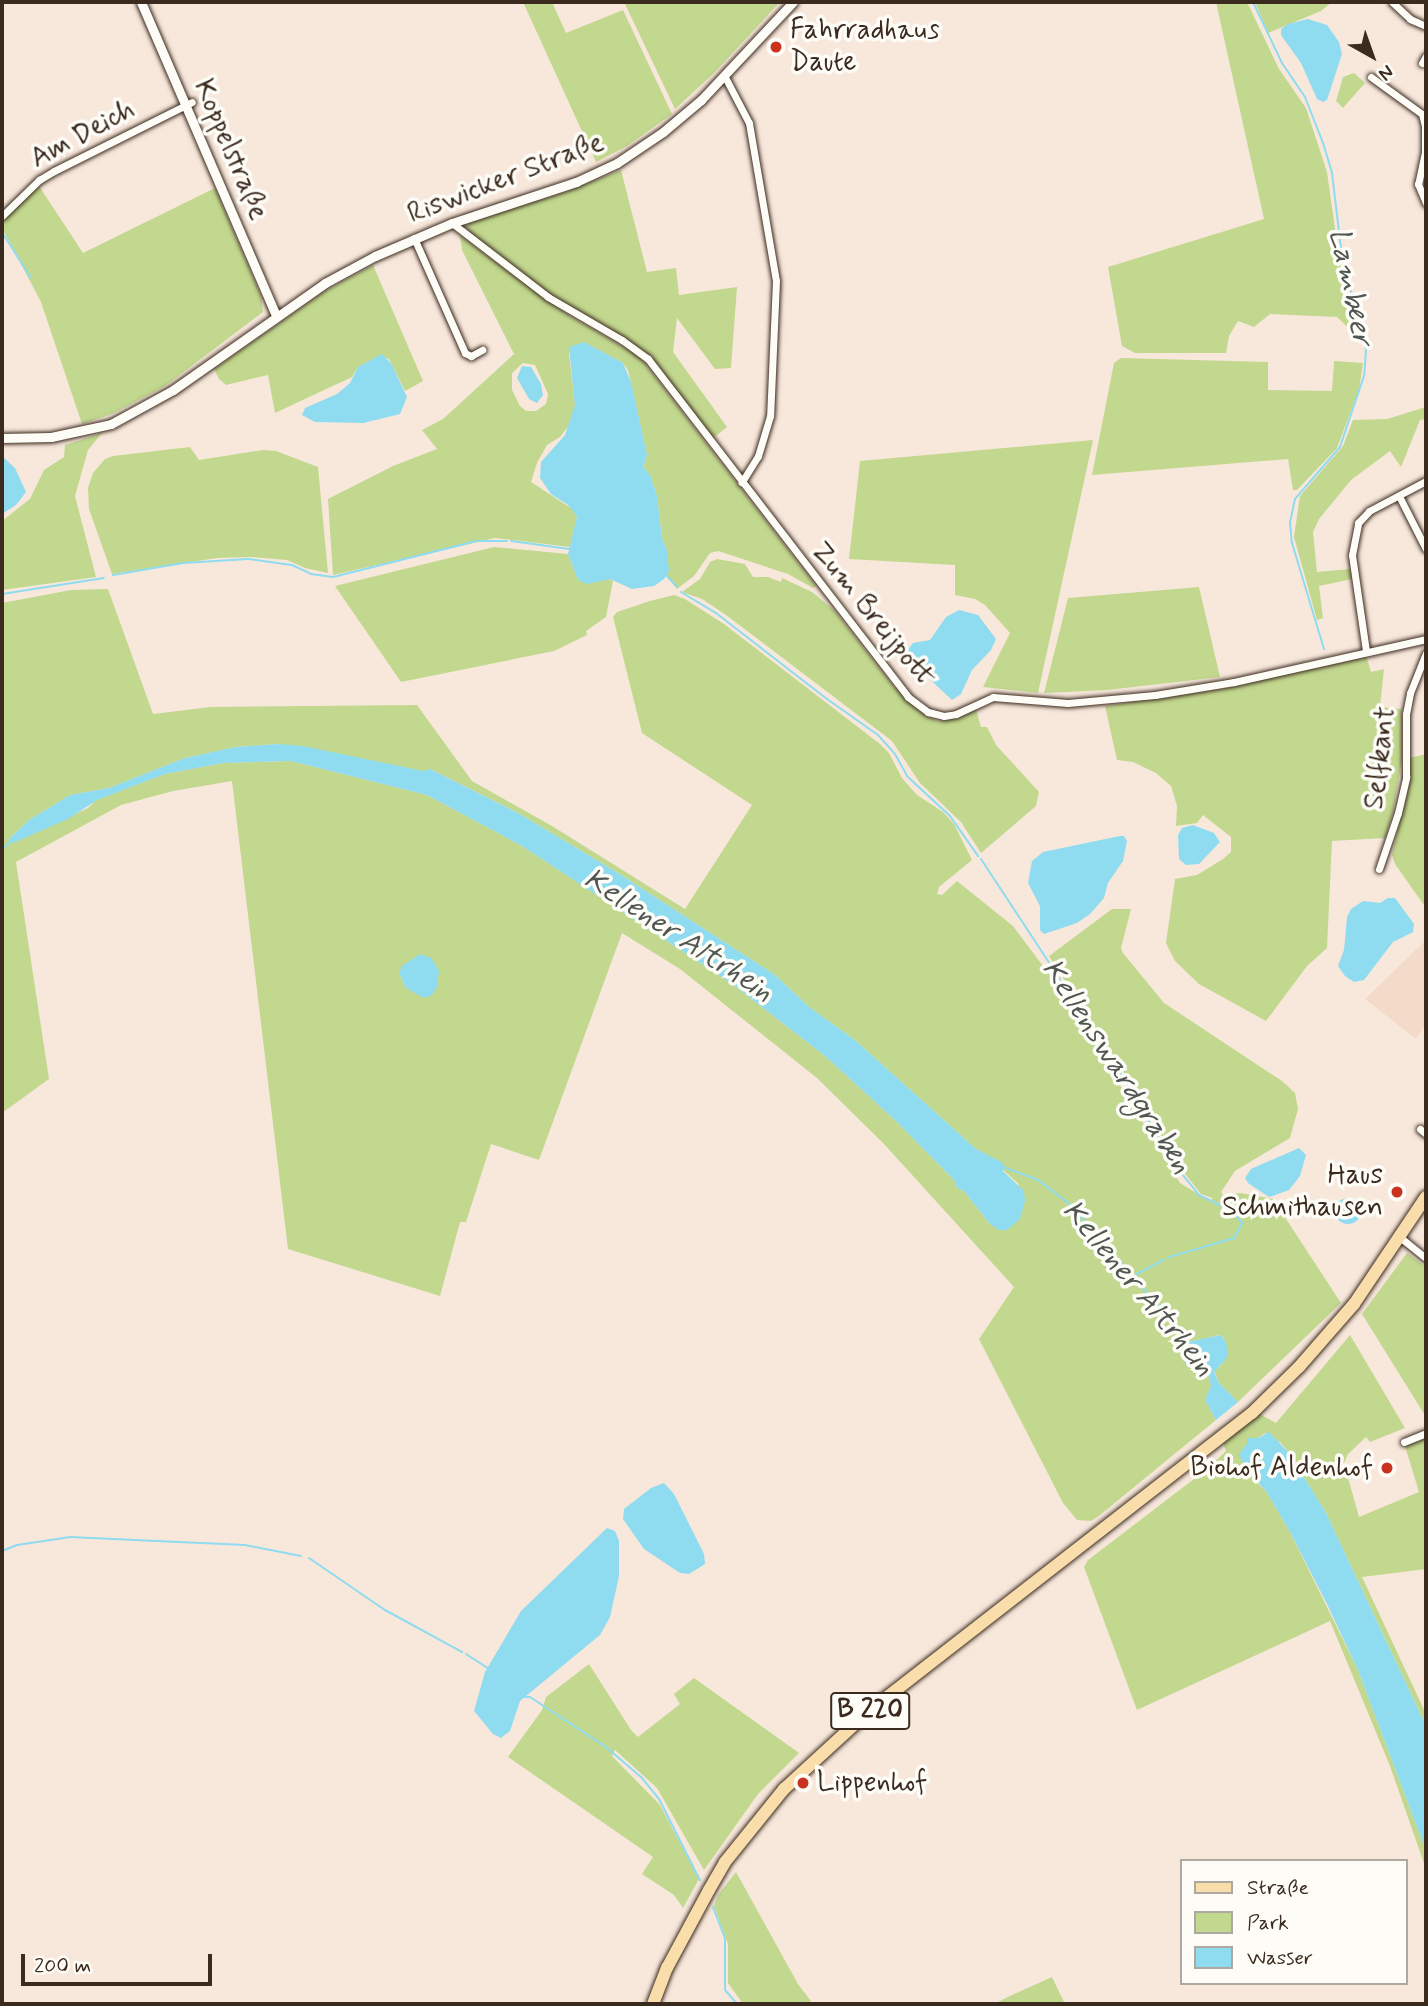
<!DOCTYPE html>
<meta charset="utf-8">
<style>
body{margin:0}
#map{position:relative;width:1428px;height:2006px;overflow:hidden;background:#f8e8dc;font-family:Mynerve,sans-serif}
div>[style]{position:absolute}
.built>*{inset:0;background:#f4dac9}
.green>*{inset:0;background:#c2d88e}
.water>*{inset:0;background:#8fdbf0}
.round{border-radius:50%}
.stream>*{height:2px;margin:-1px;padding:0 1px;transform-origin:1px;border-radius:1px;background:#8fdbf0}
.roads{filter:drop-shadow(0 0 2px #3b2a1e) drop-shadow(0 0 2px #3b2a1e)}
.minor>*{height:7px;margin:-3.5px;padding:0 3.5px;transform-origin:3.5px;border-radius:3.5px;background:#fdfcf7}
.tertiary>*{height:9px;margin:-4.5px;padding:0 4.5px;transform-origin:4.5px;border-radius:4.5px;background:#fdfcf7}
.primary>*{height:12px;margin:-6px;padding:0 6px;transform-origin:6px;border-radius:6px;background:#f9deab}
.dots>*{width:19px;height:19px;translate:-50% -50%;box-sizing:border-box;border:4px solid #fdfcf7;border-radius:50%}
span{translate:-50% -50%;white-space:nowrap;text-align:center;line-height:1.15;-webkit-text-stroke:7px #fdfcf7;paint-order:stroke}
.shield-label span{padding:2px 5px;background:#fdfcf7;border:2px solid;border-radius:5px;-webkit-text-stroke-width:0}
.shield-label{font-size:26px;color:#3b2a1e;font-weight:700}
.poi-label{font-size:28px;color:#3b2a1e}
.left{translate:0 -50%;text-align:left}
.right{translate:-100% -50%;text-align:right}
.street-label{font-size:28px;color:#3b2a1e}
.water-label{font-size:30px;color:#505652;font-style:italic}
.frame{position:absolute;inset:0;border:4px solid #3b2a1e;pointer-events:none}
.legend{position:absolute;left:1180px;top:1859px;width:228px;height:126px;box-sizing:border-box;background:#fdfcf7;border:2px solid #afa8a0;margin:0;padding:9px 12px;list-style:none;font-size:21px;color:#3b2a1e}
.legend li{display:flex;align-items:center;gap:14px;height:35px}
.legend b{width:35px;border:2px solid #afa8a0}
.north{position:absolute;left:1337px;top:21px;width:70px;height:70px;-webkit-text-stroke:5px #fdfcf7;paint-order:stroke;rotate:140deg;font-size:19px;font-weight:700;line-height:28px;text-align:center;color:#3b2a1e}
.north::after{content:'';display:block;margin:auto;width:24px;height:32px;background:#3b2a1e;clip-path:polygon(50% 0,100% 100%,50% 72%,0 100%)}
.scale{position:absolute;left:21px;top:1954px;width:191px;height:32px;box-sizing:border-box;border:4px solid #3b2a1e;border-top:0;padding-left:9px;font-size:21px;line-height:24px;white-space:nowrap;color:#3b2a1e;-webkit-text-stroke:5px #fdfcf7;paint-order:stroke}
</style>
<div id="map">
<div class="built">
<i style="clip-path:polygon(1426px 940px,1426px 1024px,1416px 1039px,1365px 999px)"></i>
</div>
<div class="green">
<i style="clip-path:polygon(523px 2px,552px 2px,566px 33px,623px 10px,672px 114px,627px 146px,596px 162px)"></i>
<i style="clip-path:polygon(624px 2px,780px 2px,714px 73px,675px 109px)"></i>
<i style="clip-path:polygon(1216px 2px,1247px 2px,1279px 69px,1306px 108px,1327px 172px,1340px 264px,1359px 338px,1337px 317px,1270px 314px,1254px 327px,1238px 321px,1229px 336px,1226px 353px,1135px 353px,1122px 346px,1108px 267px,1264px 219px)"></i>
<i style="clip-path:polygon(1255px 2px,1332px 2px,1321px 11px,1268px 33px)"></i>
<i style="clip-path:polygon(1354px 73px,1365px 83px,1343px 108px,1336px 101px,1339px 91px,1343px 77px)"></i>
<i style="clip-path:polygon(621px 170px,647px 272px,676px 268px,679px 295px,737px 287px,731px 368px,715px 369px,677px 318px,673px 352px,727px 427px,712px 439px,653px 361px,551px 297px,472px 235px,466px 227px,470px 221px,565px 192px)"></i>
<i style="clip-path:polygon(37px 183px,83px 253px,215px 188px,261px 296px,263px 312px,165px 386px,112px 414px,82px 424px,41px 302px,2px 228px,2px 219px)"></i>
<i style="clip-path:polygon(evenodd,460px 236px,570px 316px,639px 356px,816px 586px,813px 588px,788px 574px,718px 551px,710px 553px,694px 576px,677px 589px,666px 575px,667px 551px,662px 538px,657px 496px,650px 475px,643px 467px,647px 455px,628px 370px,623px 363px,589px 345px,569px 353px,575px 405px,571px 423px,560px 437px,547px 445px,537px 463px,531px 482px,574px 510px,577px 516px,570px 547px,495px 538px,333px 575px,328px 499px,393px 466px,437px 449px,422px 430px,443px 419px,514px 354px,462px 250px,460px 236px,523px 363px,535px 365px,548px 394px,546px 404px,536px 411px,526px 411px,520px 406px,512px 390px,512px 373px,523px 363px)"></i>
<i style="clip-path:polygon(373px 265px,423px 381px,405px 391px,389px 359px,379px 356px,358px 367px,352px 377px,275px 413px,268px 375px,226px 385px,219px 379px,214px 369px,325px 291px)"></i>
<i style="clip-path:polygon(1121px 358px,1268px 362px,1268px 390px,1332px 391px,1334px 361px,1363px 363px,1359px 390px,1337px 448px,1297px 490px,1293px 490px,1288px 459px,1092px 475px,1114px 363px)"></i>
<i style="clip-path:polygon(1426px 407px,1426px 419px,1420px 420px,1401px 467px,1390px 451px,1351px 480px,1319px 519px,1313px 532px,1317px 572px,1350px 569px,1352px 579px,1319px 586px,1323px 618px,1317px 620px,1294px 537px,1300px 496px,1343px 446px,1353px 420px,1387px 419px)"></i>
<i style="clip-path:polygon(102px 433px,88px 450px,75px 496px,96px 577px,2px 590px,2px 521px,30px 499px,44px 470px,64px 457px,65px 445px)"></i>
<i style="clip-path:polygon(1093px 440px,1038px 693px,983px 687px,1010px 633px,985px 605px,975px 599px,955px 595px,955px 565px,849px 559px,860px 461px)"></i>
<i style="clip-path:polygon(190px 447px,199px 460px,263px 450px,276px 451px,318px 467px,328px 573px,305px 568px,287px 560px,252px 557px,217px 558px,112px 574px,89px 509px,88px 488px,93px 473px,105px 459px,113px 456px)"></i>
<i style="clip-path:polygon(494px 547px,568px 554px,578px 580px,591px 582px,610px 579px,613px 581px,606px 617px,586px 631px,587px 635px,554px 651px,401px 682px,335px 586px)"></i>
<i style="clip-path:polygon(717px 559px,745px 564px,753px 577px,768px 577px,781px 582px,782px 578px,812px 592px,834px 610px,894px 687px,924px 715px,938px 721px,950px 719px,976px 709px,981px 727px,987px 727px,996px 745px,1039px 792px,1036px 806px,981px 853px,961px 822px,920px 783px,892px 741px,726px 615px,702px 599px,682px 592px,700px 579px,710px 562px)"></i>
<i style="clip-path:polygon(1199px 587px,1220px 677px,1107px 690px,1044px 693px,1068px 598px)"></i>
<i style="clip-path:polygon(evenodd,108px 589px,153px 714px,210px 707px,417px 705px,472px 781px,552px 826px,685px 909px,752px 805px,642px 733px,613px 617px,617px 612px,650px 601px,674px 595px,685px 599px,724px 624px,880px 744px,889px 753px,902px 778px,917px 795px,943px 812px,954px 824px,972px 860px,939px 887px,937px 894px,942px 895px,957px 881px,1013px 926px,1064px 994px,1180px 1183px,1211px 1202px,1212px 1198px,1201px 1194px,1178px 1165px,1132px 1085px,1049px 956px,1112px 909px,1131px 909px,1121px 948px,1123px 953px,1164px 1003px,1282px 1081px,1295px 1093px,1298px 1109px,1290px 1138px,1235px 1171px,1221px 1192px,1223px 1195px,1241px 1193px,1273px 1199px,1341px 1303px,1238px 1402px,1219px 1383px,1214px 1371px,1222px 1364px,1224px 1338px,1220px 1335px,1188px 1342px,1183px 1360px,1191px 1368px,1202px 1367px,1208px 1374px,1211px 1385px,1205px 1400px,1216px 1420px,1100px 1515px,1091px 1521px,1077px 1520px,1063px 1503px,979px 1339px,1014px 1287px,884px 1144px,817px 1078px,680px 969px,622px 933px,539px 1160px,491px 1144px,466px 1222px,460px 1222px,440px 1296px,288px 1249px,232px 781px,173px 791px,121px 805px,16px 862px,49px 1079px,2px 1113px,2px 603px,71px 590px,108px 589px,278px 744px,423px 771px,430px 769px,518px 813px,618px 873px,775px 975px,808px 1006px,856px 1041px,976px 1149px,1002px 1163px,1003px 1170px,1019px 1184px,990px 1224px,964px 1191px,957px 1188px,954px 1180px,896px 1121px,825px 1056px,731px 983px,522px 846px,427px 795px,291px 761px,223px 763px,165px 774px,96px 800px,88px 808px,13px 843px,11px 837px,29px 820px,70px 795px,109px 788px,185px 758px,236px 747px,278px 744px,108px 589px,399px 973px,437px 987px,428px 997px,406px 988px,399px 973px)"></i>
<i style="clip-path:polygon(1366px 655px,1371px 672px,1384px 669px,1380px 707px,1402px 709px,1402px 759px,1393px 812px,1385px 838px,1332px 841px,1327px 948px,1307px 966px,1266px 1021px,1199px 984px,1175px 961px,1166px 943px,1175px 879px,1197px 875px,1223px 859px,1231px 852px,1231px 837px,1203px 815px,1197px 823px,1176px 826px,1177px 806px,1171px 786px,1156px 773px,1133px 762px,1117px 760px,1105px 706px,1223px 689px)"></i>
<i style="clip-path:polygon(1426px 754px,1426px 908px,1395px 864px,1392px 855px,1403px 807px,1410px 758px)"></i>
<i style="clip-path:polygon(1407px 1253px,1426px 1267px,1426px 1417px,1362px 1314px)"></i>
<i style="clip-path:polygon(1350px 1335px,1405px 1428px,1370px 1442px,1366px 1437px,1348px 1454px,1344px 1463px,1359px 1517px,1419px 1492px,1405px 1446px,1426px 1436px,1426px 1569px,1362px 1577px,1426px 1714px,1426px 1726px,1326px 1513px,1289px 1453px,1281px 1443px,1265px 1433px,1243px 1448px,1252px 1478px,1266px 1491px,1290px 1532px,1358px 1670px,1426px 1851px,1426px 1869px,1390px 1766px,1330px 1621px,1137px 1710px,1084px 1567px,1088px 1560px,1207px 1469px,1226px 1451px,1223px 1443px,1258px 1413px,1276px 1423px)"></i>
<i style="clip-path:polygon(589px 1664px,631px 1730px,638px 1737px,680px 1704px,674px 1694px,694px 1678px,799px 1753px,758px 1794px,704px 1870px,657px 1788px,615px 1750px,612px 1756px,660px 1805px,699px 1879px,683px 1908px,674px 1895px,642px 1874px,653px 1857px,508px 1757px,542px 1710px,546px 1697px)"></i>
<i style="clip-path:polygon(736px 1872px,798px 1984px,813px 2004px,743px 2004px,728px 1983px,728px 1944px,714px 1906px,718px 1895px)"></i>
<i style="clip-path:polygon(1052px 1977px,1065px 2004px,994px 2004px,1012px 1995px)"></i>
</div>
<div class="water">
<i style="clip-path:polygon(1308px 19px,1327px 25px,1339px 42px,1342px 54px,1327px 100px,1323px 102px,1317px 99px,1301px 63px,1281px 35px,1281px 29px,1288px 24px)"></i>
<i style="clip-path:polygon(584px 342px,623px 363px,631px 382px,647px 455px,643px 467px,650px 475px,657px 496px,662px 538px,667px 551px,669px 571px,664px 579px,654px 586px,632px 589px,610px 579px,587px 584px,578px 580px,568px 554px,577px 516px,568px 505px,551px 494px,540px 478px,541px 462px,565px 435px,575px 405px,569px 347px)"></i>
<i style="clip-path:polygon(382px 354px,391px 363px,407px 397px,400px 414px,363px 423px,315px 422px,302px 415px,305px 408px,337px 394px,350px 383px,358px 367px)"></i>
<i style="clip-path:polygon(522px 366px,531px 367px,541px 384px,543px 395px,537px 403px,529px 399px,517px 378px)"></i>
<i style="clip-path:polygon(2px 456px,15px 468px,26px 492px,16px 505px,2px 514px)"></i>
<i style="clip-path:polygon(959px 610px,978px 615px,996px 639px,991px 650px,972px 670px,961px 694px,952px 700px,922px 672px,907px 651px,913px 643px,930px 640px,946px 617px)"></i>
<i style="clip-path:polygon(278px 744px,303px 746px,423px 771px,430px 769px,518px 813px,618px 873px,775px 975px,808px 1006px,856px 1041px,976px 1149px,1003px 1163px,1003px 1171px,1024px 1191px,1025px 1201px,1020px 1219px,1007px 1230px,999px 1230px,990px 1224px,964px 1191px,957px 1188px,954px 1180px,896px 1121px,825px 1056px,731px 983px,522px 846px,427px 795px,291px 761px,223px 763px,165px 774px,97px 800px,68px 819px,13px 843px,8px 840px,29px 820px,70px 795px,109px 788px,185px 758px,236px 747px)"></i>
<i style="clip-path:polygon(1193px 825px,1214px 833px,1220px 842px,1199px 864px,1186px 865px,1179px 859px,1178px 835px,1182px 828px)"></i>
<i style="clip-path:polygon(1120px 836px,1124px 836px,1127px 841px,1123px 861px,1108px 883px,1104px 898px,1090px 914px,1077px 923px,1044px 934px,1040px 930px,1040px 906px,1028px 883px,1032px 861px,1043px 852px)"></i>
<i style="clip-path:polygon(1388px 898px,1395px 898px,1414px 924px,1413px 932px,1393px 942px,1364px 980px,1354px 982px,1345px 976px,1338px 966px,1344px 950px,1347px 917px,1351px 909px,1363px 901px,1380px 903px)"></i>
<i style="clip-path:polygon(420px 954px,431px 958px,439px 971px,437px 987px,432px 995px,424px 998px,406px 988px,399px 973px,402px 966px)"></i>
<i style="clip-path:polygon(1299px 1148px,1306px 1155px,1300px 1176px,1289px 1190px,1269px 1197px,1248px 1183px,1245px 1178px,1251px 1169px)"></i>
<i class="round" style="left:1335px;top:1198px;width:26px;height:26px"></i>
<i style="clip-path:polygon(1221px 1335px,1226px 1342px,1228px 1353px,1226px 1359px,1214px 1372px,1219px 1383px,1238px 1402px,1216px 1420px,1205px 1400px,1211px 1385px,1208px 1374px,1202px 1367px,1189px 1368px,1183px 1360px,1187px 1342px)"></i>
<i style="clip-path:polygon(1269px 1432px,1289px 1453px,1326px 1513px,1426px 1726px,1426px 1851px,1358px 1670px,1327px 1604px,1290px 1532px,1266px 1491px,1246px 1470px,1239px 1454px,1248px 1442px,1247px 1438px,1258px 1438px)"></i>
<i style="clip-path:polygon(664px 1483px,674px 1494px,704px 1554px,705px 1564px,689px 1574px,680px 1573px,644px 1549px,623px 1519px,624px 1509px,651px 1488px)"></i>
<i style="clip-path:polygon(607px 1528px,615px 1531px,619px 1541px,619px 1576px,610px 1617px,600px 1635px,520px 1701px,510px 1731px,501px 1738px,493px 1734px,474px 1711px,485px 1672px,521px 1611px)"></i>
</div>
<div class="stream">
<i style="left:1253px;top:2px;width:68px;rotate:64.6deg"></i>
<i style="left:1282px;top:63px;width:41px;rotate:55.9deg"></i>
<i style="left:1305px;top:97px;width:49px;rotate:68.6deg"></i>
<i style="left:1323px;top:143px;width:31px;rotate:73deg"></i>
<i style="left:1332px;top:173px;width:85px;rotate:83.2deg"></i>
<i style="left:1342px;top:257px;width:96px;rotate:75.5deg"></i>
<i style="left:1366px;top:350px;width:26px;rotate:94deg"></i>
<i style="left:1364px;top:376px;width:75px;rotate:108.7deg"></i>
<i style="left:1340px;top:447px;width:69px;rotate:130.9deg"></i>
<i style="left:1295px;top:499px;width:24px;rotate:102deg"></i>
<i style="left:1290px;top:522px;width:21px;rotate:85deg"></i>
<i style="left:1292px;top:543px;width:111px;rotate:73.2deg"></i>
<i style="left:2px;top:232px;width:54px;rotate:57.8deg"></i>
<i style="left:511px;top:541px;width:59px;rotate:7.9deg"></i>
<i style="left:113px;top:575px;width:71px;rotate:-9.7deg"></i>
<i style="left:183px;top:563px;width:65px;rotate:-3.5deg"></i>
<i style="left:248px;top:559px;width:44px;rotate:7.8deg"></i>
<i style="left:292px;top:565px;width:21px;rotate:25deg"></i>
<i style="left:311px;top:574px;width:22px;rotate:8deg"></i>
<i style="left:333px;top:577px;width:147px;rotate:-14.1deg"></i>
<i style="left:476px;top:541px;width:31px"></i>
<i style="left:666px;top:575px;width:16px;rotate:47deg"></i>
<i style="left:681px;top:592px;width:41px;rotate:31deg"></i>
<i style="left:716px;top:613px;width:140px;rotate:37.8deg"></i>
<i style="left:827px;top:699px;width:62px;rotate:35.2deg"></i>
<i style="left:878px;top:735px;width:25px;rotate:48deg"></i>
<i style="left:895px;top:754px;width:26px;rotate:61deg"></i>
<i style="left:908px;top:777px;width:57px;rotate:42.9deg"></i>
<i style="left:950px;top:816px;width:49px;rotate:55deg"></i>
<i style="left:2px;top:594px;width:103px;rotate:-8.9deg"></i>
<i style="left:2px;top:849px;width:13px;rotate:-39deg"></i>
<i style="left:981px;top:859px;width:213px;rotate:56.7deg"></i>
<i style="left:1098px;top:1037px;width:154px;rotate:58.8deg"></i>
<i style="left:1178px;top:1169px;width:33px;rotate:51deg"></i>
<i style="left:1199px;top:1195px;width:37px;rotate:26deg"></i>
<i style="left:1232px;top:1211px;width:16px;rotate:50deg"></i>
<i style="left:1242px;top:1223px;width:17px;rotate:118deg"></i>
<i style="left:1234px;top:1238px;width:68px;rotate:163.7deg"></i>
<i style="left:1001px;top:1166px;width:40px;rotate:21deg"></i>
<i style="left:1038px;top:1180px;width:41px;rotate:37.1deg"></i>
<i style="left:1071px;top:1205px;width:179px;rotate:49.1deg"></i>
<i style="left:1135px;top:1275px;width:34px;rotate:-28deg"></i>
<i style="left:2px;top:1551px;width:16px;rotate:-22deg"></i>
<i style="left:17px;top:1545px;width:54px;rotate:-8.6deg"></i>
<i style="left:70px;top:1537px;width:175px;rotate:2.6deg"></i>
<i style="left:245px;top:1545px;width:57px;rotate:11.1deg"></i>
<i style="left:309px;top:1558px;width:92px;rotate:34.4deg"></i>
<i style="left:385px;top:1610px;width:88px;rotate:28.6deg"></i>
<i style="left:466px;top:1654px;width:27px;rotate:33deg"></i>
<i style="left:523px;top:1697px;width:7px"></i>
<i style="left:530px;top:1697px;width:91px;rotate:33.3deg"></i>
<i style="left:606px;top:1747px;width:48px;rotate:40.7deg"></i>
<i style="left:642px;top:1778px;width:27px;rotate:51deg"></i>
<i style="left:659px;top:1799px;width:91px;rotate:63.2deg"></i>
<i style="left:713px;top:1907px;width:33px;rotate:69deg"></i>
<i style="left:725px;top:1938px;width:52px;rotate:90deg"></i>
<i style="left:725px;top:1990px;width:18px;rotate:49deg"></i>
</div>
<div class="roads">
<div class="minor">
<i style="left:1392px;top:2px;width:25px;rotate:43deg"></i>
<i style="left:1410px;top:19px;width:17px;rotate:24deg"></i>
<i style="left:1422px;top:63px;width:8px;rotate:-60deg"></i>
<i style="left:725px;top:77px;width:52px;rotate:62.4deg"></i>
<i style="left:749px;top:123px;width:160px;rotate:80.3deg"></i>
<i style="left:776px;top:281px;width:135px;rotate:92.5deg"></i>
<i style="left:770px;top:416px;width:42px;rotate:106.7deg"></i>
<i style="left:758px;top:456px;width:31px;rotate:122deg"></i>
<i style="left:1371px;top:77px;width:63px;rotate:36deg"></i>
<i style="left:1422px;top:114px;width:12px;rotate:76deg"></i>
<i style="left:1425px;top:126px;width:26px;rotate:90deg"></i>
<i style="left:1425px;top:152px;width:33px;rotate:102deg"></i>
<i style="left:1418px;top:184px;width:21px;rotate:67deg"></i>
<i style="left:2px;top:216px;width:52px;rotate:-44.2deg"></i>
<i style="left:39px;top:180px;width:17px;rotate:-31deg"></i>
<i style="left:54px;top:171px;width:154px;rotate:-26.6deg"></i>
<i style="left:452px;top:223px;width:121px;rotate:37.6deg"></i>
<i style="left:548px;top:297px;width:86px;rotate:30.2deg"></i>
<i style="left:622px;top:340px;width:32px;rotate:36deg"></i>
<i style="left:648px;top:359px;width:426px;rotate:52.4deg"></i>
<i style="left:908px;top:697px;width:25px;rotate:37deg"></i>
<i style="left:928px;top:712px;width:16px;rotate:14deg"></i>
<i style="left:944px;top:716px;width:12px;rotate:-9deg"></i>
<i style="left:956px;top:714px;width:41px;rotate:-24.7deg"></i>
<i style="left:993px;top:697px;width:75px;rotate:4.6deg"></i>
<i style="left:1068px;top:703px;width:87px;rotate:-5.3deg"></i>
<i style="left:1155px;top:695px;width:80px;rotate:-9.3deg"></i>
<i style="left:1234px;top:682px;width:197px;rotate:-12.6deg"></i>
<i style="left:414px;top:238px;width:126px;rotate:66.1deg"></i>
<i style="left:465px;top:353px;width:7px;rotate:27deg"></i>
<i style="left:471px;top:356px;width:13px;rotate:-29deg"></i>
<i style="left:1399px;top:496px;width:59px;rotate:63deg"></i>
<i style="left:1366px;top:651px;width:97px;rotate:-98.3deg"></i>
<i style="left:1352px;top:555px;width:33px;rotate:-79deg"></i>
<i style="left:1358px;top:523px;width:16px;rotate:-47deg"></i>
<i style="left:1369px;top:511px;width:64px;rotate:-27.8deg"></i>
<i style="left:1379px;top:869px;width:59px;rotate:-71.3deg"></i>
<i style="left:1398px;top:813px;width:37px;rotate:-77deg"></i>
<i style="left:1406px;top:777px;width:63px;rotate:-90deg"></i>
<i style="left:1406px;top:714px;width:21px;rotate:-79deg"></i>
<i style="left:1410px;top:693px;width:43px;rotate:-68.2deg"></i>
<i style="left:1420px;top:1129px;width:8px;rotate:40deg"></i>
<i style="left:1401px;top:1238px;width:32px;rotate:39deg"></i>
<i style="left:1404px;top:1442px;width:24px;rotate:-22deg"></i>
</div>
<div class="tertiary">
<i style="left:141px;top:2px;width:342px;rotate:66.7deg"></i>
<i style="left:2px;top:438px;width:49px;rotate:-1.2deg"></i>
<i style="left:51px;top:437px;width:61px;rotate:-12.2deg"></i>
<i style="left:111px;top:424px;width:71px;rotate:-28.7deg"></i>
<i style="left:173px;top:390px;width:186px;rotate:-35.1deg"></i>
<i style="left:325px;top:283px;width:57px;rotate:-28.4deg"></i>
<i style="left:375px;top:256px;width:84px;rotate:-23.2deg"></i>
<i style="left:452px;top:223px;width:131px;rotate:-18.3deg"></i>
<i style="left:576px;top:182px;width:45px;rotate:-24.9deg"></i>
<i style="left:617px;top:163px;width:55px;rotate:-34deg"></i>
<i style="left:663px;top:132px;width:50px;rotate:-40.1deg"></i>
<i style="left:701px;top:100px;width:134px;rotate:-46.8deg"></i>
</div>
<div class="primary">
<i style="left:653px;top:2004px;width:39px;rotate:-69deg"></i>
<i style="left:667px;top:1968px;width:89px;rotate:-61.7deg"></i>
<i style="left:709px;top:1890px;width:32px;rotate:-60deg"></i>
<i style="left:725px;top:1862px;width:94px;rotate:-51.1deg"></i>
<i style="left:784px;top:1789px;width:115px;rotate:-42.5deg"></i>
<i style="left:869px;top:1711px;width:485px;rotate:-37.9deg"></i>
<i style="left:1252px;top:1413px;width:66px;rotate:-44.4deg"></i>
<i style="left:1299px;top:1367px;width:84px;rotate:-48.9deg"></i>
<i style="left:1354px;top:1304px;width:129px;rotate:-56.1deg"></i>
</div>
</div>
<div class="dots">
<i style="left:776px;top:47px;background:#c8321e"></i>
<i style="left:1397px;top:1192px;background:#c8321e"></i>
<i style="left:1387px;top:1468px;background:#c8321e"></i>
<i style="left:803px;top:1783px;background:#c8321e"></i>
</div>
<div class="shield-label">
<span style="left:870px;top:1711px">B 220</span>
</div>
<div class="poi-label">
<span class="left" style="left:790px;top:47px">Fahrradhaus<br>Daute</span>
<span class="right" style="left:1383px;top:1192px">Haus<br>Schmithausen</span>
<span class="right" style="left:1373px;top:1468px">Biohof Aldenhof</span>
<span class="left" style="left:817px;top:1783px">Lippenhof</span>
</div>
<div class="street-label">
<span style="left:83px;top:135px;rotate:-28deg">Am Deich</span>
<span style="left:230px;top:150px;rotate:67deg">Koppelstraße</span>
<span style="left:506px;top:179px;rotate:-21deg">Riswicker Straße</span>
<span style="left:872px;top:615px;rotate:51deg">Zum Breijpott</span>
<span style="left:1381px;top:758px;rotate:-83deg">Selfkant</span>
</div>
<div class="water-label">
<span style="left:1350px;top:287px;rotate:78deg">Lambeer</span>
<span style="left:678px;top:936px;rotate:33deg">Kellener Altrhein</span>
<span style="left:1116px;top:1067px;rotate:57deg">Kellenswardgraben</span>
<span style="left:1138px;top:1289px;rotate:50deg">Kellener Altrhein</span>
</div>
<div class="frame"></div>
<ul class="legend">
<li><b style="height:9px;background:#f9deab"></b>Straße</li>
<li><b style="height:19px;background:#c2d88e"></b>Park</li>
<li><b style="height:19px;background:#8fdbf0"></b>Wasser</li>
</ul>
<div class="north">N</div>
<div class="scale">200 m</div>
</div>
